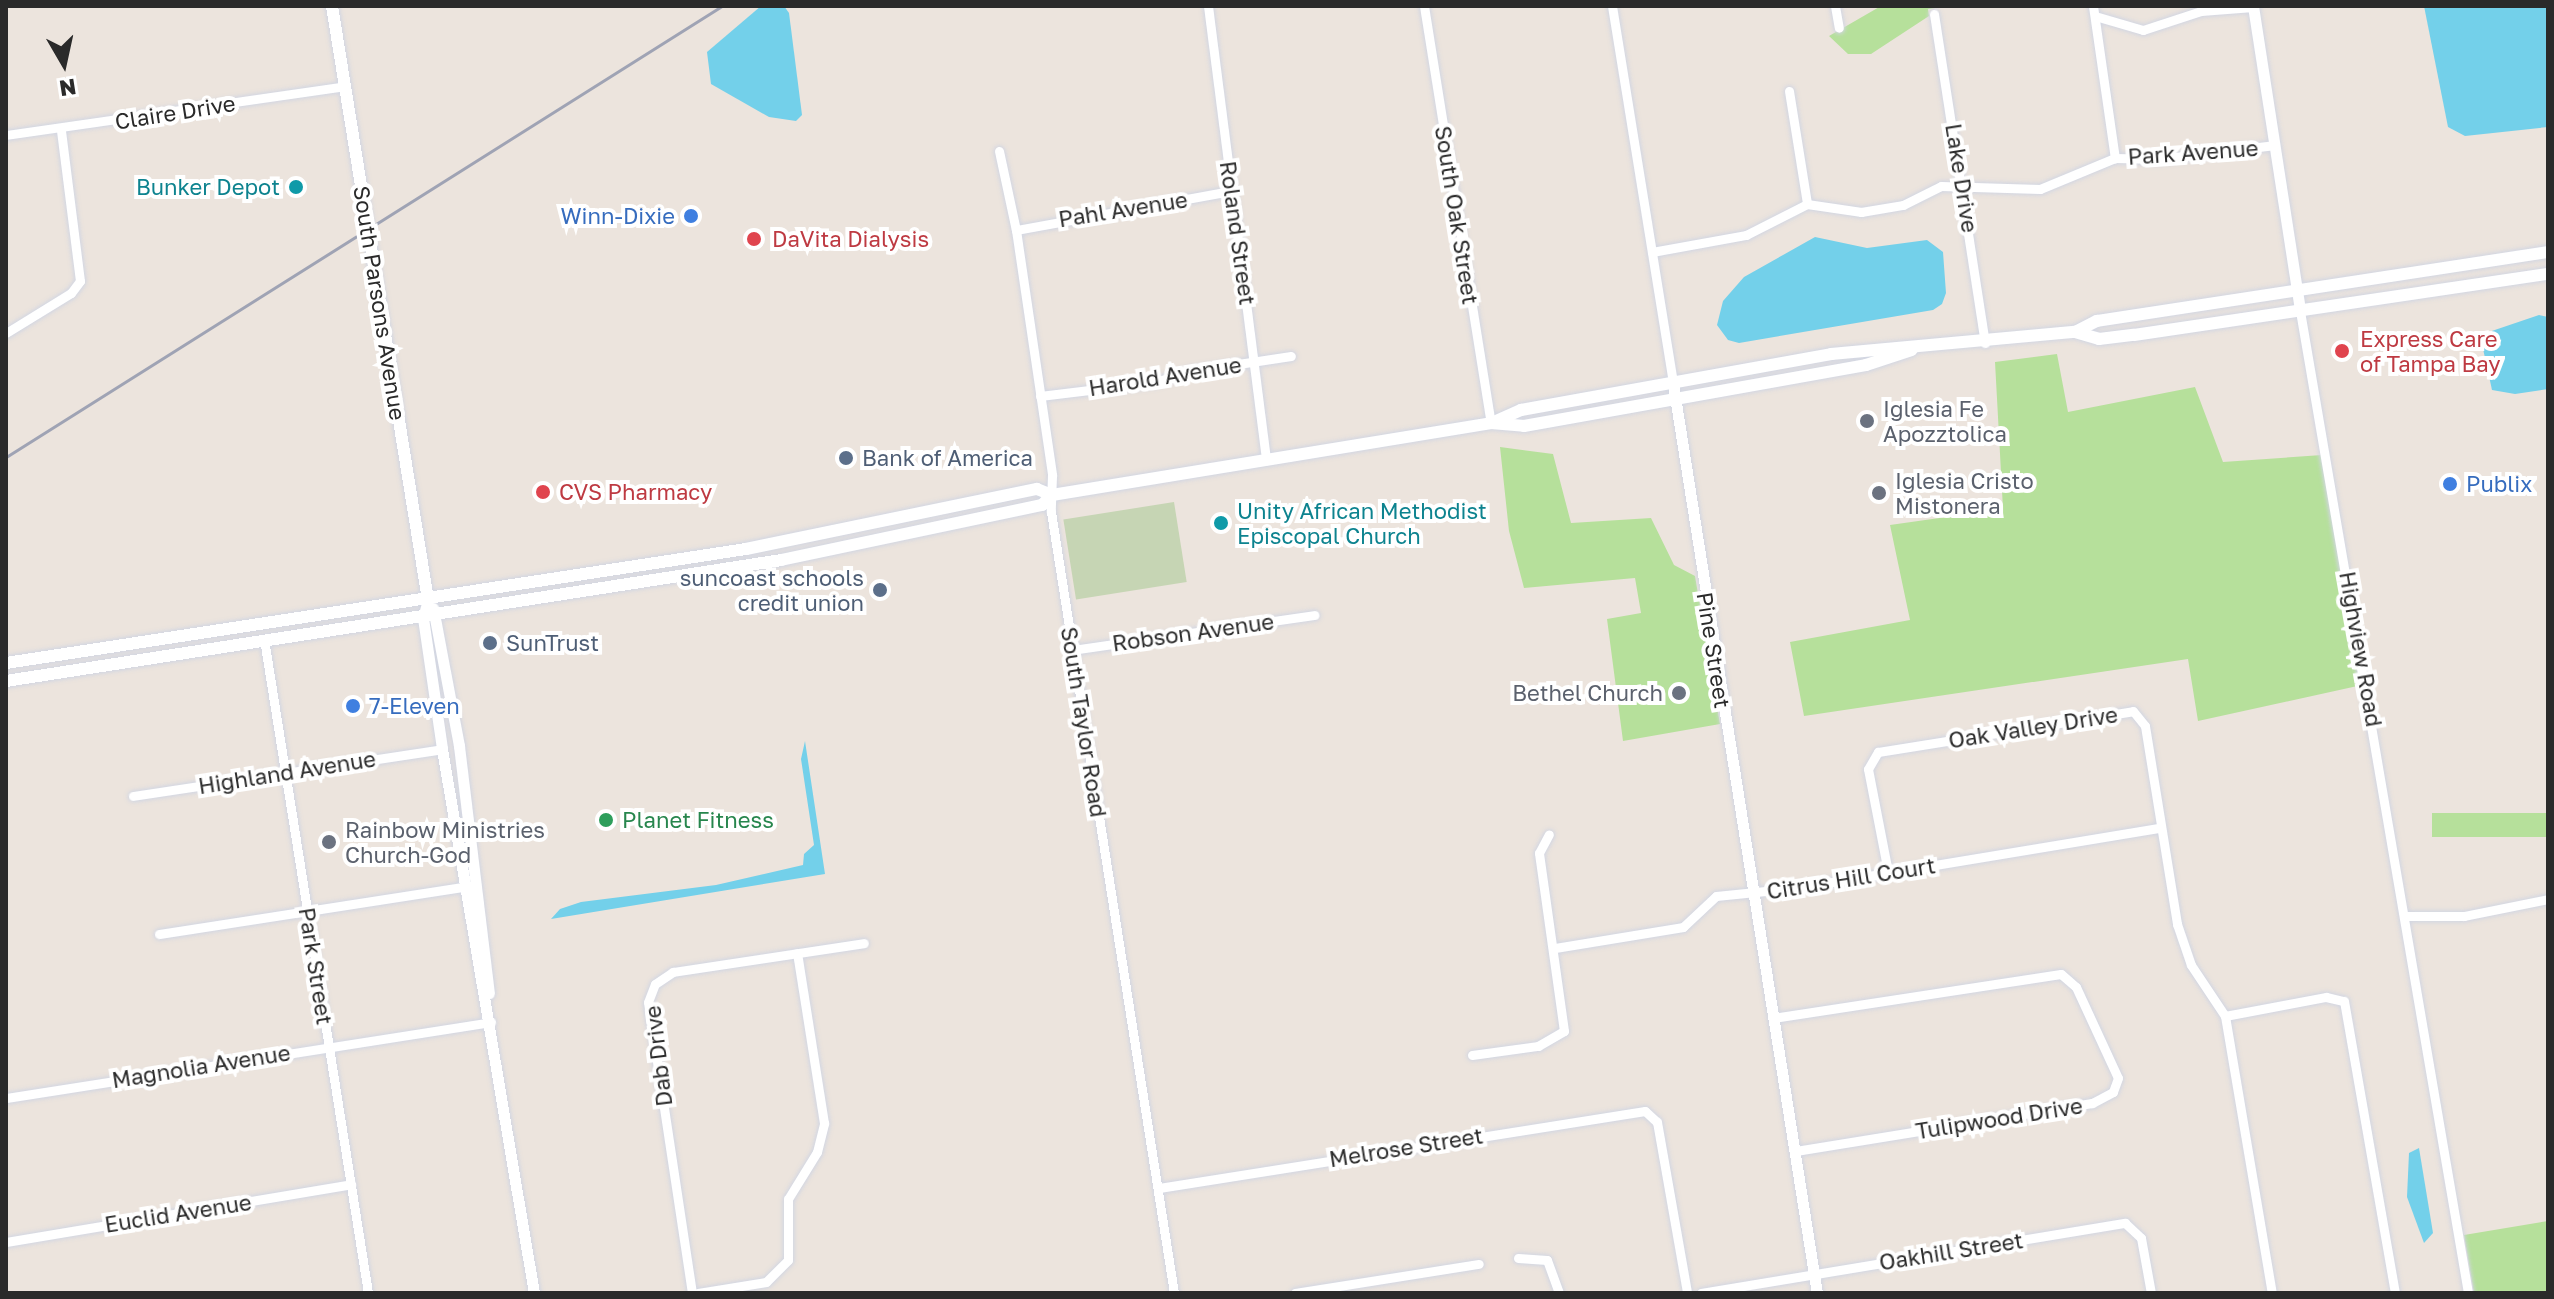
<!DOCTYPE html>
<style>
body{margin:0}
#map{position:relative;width:2554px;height:1299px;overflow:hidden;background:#ece4dd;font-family:"Golos Text",sans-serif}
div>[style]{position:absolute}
.green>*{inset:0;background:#b6e09b;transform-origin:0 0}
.cemetery>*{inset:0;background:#c6d5b4;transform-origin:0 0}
.water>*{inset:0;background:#73d0ea}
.roads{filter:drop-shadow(0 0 2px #d2d6e2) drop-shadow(0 0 2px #d2d6e2)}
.minor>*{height:9px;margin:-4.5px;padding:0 4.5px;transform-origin:4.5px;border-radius:4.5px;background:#fff}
.tertiary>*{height:11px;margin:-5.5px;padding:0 5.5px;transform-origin:5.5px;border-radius:5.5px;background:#fff}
.secondary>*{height:12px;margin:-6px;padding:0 6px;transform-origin:6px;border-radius:6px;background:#fff}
.rail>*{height:3px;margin:-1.5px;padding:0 1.5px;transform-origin:1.5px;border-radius:1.5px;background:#9fa3b4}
.dots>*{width:22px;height:22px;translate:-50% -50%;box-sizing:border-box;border:4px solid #fff;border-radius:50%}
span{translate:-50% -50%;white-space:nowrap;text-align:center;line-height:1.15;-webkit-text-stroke:8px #fff;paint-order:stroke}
.street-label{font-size:22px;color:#2a2a2a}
.culture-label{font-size:22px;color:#0d838f}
.right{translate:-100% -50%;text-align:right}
.left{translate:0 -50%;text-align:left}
.shop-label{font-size:22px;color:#366cbe}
.health-label{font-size:22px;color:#be3a42}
.worship-label{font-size:22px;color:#5b616d}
.service-label{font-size:22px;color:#4e5e75}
.leisure-label{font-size:22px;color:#27864d}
.frame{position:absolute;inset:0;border:8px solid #2a2a2a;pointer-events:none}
.north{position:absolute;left:24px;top:24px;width:80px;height:80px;-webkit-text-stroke:6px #fff;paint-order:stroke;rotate:171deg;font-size:22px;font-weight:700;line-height:32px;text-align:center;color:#2a2a2a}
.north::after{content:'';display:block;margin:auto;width:28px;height:36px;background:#2a2a2a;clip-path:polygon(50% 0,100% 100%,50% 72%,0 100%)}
</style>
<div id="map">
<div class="green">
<i style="clip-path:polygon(1881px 6px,1949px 6px,1928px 9px,1929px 16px,1871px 54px,1848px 54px,1829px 36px)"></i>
<i style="clip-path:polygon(2057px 354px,2068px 412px,2195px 387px,2223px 462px,2322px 455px,2362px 685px,2198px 721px,2188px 659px,1804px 716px,1790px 642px,1910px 620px,1890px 525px,2003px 509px,1995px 362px)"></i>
<i style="clip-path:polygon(1500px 447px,1553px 454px,1571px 523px,1651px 518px,1674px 565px,1695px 576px,1720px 724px,1623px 741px,1607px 619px,1641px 613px,1635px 578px,1524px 588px,1509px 531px)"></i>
<i style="left:2548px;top:813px;width:24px;height:116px;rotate:90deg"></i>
<i style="clip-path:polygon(2548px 1221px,2548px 1293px,2474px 1293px,2464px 1235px)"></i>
</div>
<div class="cemetery">
<i style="left:1174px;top:502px;width:81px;height:112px;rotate:81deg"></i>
</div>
<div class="water">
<i style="clip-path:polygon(761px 6px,784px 6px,789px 13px,802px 115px,796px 121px,769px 117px,711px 84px,707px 52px)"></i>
<i style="clip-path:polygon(2424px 6px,2548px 6px,2548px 127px,2465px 136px,2448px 127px)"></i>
<i style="clip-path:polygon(1815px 237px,1867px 248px,1927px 240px,1943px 252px,1946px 293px,1942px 304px,1933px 310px,1739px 343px,1728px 340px,1717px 325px,1723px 301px,1744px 277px)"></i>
<i style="clip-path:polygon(2539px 315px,2548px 317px,2548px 389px,2515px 394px,2492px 390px,2480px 335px)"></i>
<i style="clip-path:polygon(805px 741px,825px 874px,551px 919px,560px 909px,581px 902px,716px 885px,803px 865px,804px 854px,814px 845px,801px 759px)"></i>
<i style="clip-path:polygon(2419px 1148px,2433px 1233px,2424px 1243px,2407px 1197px,2409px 1153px)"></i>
</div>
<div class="roads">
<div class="minor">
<i style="left:1208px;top:6px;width:458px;rotate:82.7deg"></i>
<i style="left:1424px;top:6px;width:422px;rotate:80.9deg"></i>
<i style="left:1612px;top:6px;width:383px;rotate:80.8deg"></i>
<i style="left:1835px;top:6px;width:22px;rotate:80deg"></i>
<i style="left:2093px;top:6px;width:154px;rotate:81.8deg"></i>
<i style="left:1934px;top:14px;width:333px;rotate:81.2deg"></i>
<i style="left:2095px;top:16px;width:50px;rotate:16.3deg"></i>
<i style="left:2143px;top:30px;width:61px;rotate:-18.1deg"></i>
<i style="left:2201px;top:11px;width:52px;rotate:-4.4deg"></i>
<i style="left:1789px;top:91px;width:114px;rotate:80.9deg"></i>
<i style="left:6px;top:135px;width:342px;rotate:-8.2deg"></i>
<i style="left:999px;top:151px;width:81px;rotate:77.9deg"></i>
<i style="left:1016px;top:230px;width:248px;rotate:81.6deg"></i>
<i style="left:1052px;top:475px;width:37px;rotate:92deg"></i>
<i style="left:1051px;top:512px;width:791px;rotate:81.05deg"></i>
<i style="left:1016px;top:230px;width:219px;rotate:-10.3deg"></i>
<i style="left:1652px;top:252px;width:96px;rotate:-10.3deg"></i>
<i style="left:1746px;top:235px;width:68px;rotate:-26.9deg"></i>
<i style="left:1807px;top:204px;width:55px;rotate:8.4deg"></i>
<i style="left:1861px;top:212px;width:43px;rotate:-9.5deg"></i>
<i style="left:1903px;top:205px;width:42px;rotate:-26.6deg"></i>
<i style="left:1941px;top:186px;width:99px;rotate:1.7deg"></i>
<i style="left:2040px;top:189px;width:81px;rotate:-22.5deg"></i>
<i style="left:2115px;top:158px;width:44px;rotate:1.3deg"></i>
<i style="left:2159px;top:159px;width:117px;rotate:-6.9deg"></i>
<i style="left:2300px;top:311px;width:996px;rotate:80.29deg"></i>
<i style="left:6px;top:333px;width:76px;rotate:-31.6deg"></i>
<i style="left:71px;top:293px;width:15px;rotate:-53deg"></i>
<i style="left:80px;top:281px;width:152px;rotate:-97.2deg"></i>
<i style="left:1040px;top:396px;width:116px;rotate:-6.9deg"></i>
<i style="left:1155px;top:382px;width:39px;rotate:-17deg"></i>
<i style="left:1192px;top:371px;width:100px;rotate:-8.6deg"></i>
<i style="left:264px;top:639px;width:662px;rotate:80.96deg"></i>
<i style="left:1072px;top:650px;width:245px;rotate:-8.2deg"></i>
<i style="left:133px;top:796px;width:313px;rotate:-8.6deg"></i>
<i style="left:1888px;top:872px;width:105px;rotate:-101deg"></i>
<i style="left:1868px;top:769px;width:20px;rotate:-60deg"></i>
<i style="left:1878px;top:752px;width:258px;rotate:-9.1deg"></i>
<i style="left:2133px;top:711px;width:19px;rotate:51deg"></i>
<i style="left:2145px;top:726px;width:201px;rotate:80.8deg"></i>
<i style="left:2177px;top:924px;width:43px;rotate:71.1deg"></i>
<i style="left:2191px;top:965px;width:61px;rotate:56.3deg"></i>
<i style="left:2225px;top:1016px;width:281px;rotate:80.4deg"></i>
<i style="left:2405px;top:916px;width:59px"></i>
<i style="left:2464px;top:916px;width:86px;rotate:-11.4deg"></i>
<i style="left:159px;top:934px;width:314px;rotate:-8.8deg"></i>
<i style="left:1555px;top:948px;width:130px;rotate:-9.3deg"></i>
<i style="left:1683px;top:927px;width:45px;rotate:-43.2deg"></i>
<i style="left:1716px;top:896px;width:80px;rotate:-5.7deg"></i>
<i style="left:1796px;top:888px;width:369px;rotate:-9.4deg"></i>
<i style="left:2225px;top:1016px;width:103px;rotate:-10.7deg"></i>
<i style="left:2326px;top:997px;width:18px;rotate:13deg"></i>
<i style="left:2344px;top:1001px;width:296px;rotate:80.1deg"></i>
<i style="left:1773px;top:1018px;width:291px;rotate:-8.7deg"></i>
<i style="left:2061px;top:974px;width:20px;rotate:41deg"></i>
<i style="left:2076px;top:987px;width:100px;rotate:65.2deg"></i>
<i style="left:2118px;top:1078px;width:15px;rotate:110deg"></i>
<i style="left:2113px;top:1092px;width:24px;rotate:152deg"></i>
<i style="left:2092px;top:1103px;width:302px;rotate:170.8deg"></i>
<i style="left:1472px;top:1055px;width:67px;rotate:-7.8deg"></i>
<i style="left:1538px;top:1046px;width:30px;rotate:-30deg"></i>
<i style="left:1564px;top:1031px;width:180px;rotate:-98deg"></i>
<i style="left:1539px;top:853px;width:21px;rotate:-62deg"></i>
<i style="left:6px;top:1098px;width:491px;rotate:-8.9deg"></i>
<i style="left:1159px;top:1188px;width:492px;rotate:-9deg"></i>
<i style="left:1645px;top:1111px;width:16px;rotate:43deg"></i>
<i style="left:1657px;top:1122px;width:174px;rotate:80deg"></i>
<i style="left:6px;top:1242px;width:350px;rotate:-9.5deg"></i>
<i style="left:1518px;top:1258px;width:29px;rotate:4deg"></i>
<i style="left:1547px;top:1260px;width:35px;rotate:70deg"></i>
<i style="left:692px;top:1293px;width:294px;rotate:-98.6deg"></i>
<i style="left:648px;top:1002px;width:19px;rotate:-69deg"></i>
<i style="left:655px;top:984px;width:22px;rotate:-34deg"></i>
<i style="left:673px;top:972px;width:193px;rotate:-8.6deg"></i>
<i style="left:698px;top:1293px;width:69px;rotate:-9.2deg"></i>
<i style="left:766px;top:1282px;width:31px;rotate:-45deg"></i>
<i style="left:788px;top:1260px;width:61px;rotate:-90deg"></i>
<i style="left:788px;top:1199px;width:55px;rotate:-58.3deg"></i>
<i style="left:817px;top:1152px;width:30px;rotate:-76deg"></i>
<i style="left:824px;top:1123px;width:172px;rotate:-99deg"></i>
<i style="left:1295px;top:1293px;width:186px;rotate:-9deg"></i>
<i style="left:1701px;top:1293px;width:430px;rotate:-9.4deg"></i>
<i style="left:2125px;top:1223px;width:22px;rotate:43deg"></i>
<i style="left:2141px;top:1238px;width:56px;rotate:79.7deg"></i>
</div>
<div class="tertiary">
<i style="left:2253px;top:6px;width:309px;rotate:81.2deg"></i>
<i style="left:1673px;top:384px;width:920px;rotate:81deg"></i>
<i style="left:428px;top:600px;width:19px;rotate:106deg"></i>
<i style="left:423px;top:618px;width:132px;rotate:81.7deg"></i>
<i style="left:442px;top:749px;width:552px;rotate:80.4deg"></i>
<i style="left:433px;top:608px;width:140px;rotate:79.3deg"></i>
<i style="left:459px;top:746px;width:249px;rotate:83.1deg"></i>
</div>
<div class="secondary">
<i style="left:332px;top:6px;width:602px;rotate:80.82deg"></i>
<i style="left:2075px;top:332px;width:25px;rotate:16deg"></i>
<i style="left:2099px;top:339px;width:35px;rotate:-7deg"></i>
<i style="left:2134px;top:335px;width:418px;rotate:-8.4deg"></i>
<i style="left:1494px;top:422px;width:30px;rotate:-24deg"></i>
<i style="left:1521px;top:410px;width:315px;rotate:-10.2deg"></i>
<i style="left:1831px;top:354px;width:245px;rotate:-5.2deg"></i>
<i style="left:2075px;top:332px;width:25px;rotate:-27deg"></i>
<i style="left:2097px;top:321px;width:456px;rotate:-8.7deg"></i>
<i style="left:6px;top:663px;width:749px;rotate:-8.76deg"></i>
<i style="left:746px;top:549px;width:297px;rotate:-11.7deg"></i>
<i style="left:1037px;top:489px;width:16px;rotate:22deg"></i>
<i style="left:1052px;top:495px;width:445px;rotate:-9.3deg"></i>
<i style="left:1491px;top:423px;width:33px;rotate:5deg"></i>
<i style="left:1524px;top:426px;width:347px;rotate:-10.1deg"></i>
<i style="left:1866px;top:365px;width:48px;rotate:-18.1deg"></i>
<i style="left:6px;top:681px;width:784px;rotate:-8.87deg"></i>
<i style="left:781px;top:560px;width:267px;rotate:-11.9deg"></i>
<i style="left:1042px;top:505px;width:14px;rotate:-45deg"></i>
</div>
</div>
<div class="rail">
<i style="left:6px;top:457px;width:846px;rotate:-32.21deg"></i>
</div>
<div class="dots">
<i style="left:296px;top:187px;background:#0f9aa8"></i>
<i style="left:691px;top:216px;background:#3f7fe0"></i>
<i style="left:754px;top:239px;background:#e0444e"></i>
<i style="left:2342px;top:351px;background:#e0444e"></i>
<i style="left:1867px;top:421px;background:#6b7280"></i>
<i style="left:846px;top:458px;background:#5c6f8a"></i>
<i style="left:2450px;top:484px;background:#3f7fe0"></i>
<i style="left:543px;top:492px;background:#e0444e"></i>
<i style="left:1879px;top:493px;background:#6b7280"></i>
<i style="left:1221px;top:523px;background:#0f9aa8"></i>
<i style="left:880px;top:590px;background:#5c6f8a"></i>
<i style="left:490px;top:643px;background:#5c6f8a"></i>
<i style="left:1679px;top:693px;background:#6b7280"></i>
<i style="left:353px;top:706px;background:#3f7fe0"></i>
<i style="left:606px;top:820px;background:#2e9e5b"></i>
<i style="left:329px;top:842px;background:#6b7280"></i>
</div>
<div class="street-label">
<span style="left:175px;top:112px;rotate:-9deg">Claire Drive</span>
<span style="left:2193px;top:152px;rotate:-4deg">Park Avenue</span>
<span style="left:1962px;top:178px;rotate:81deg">Lake Drive</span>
<span style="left:1123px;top:209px;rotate:-9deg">Pahl Avenue</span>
<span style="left:1457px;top:215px;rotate:81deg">South Oak Street</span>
<span style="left:1238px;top:233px;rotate:82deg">Roland Street</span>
<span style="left:380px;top:303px;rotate:81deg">South Parsons Avenue</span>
<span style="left:1165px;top:376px;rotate:-9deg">Harold Avenue</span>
<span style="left:1193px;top:632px;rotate:-8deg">Robson Avenue</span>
<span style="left:2361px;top:649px;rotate:80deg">Highview Road</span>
<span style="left:1714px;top:650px;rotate:81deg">Pine Street</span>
<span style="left:1084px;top:722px;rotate:81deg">South Taylor Road</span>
<span style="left:2033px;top:727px;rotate:-9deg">Oak Valley Drive</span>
<span style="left:287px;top:772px;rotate:-9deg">Highland Avenue</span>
<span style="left:1851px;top:878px;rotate:-9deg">Citrus Hill Court</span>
<span style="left:316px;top:966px;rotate:81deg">Park Street</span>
<span style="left:658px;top:1056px;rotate:-97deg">Dab Drive</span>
<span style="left:201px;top:1066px;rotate:-9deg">Magnolia Avenue</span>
<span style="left:1999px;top:1118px;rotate:-9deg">Tulipwood Drive</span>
<span style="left:1406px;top:1147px;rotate:-9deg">Melrose Street</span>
<span style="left:178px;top:1213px;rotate:-9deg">Euclid Avenue</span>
<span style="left:1951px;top:1251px;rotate:-9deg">Oakhill Street</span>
</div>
<div class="culture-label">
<span class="right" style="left:280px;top:187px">Bunker Depot</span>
<span class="left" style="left:1237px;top:523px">Unity African Methodist<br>Episcopal Church</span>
</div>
<div class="shop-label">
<span class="right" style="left:675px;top:216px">Winn-Dixie</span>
<span class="left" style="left:2466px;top:484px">Publix</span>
<span class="left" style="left:369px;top:706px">7-Eleven</span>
</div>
<div class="health-label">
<span class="left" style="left:772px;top:239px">DaVita Dialysis</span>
<span class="left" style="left:2360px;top:351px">Express Care<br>of Tampa Bay</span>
<span class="left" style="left:559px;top:492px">CVS Pharmacy</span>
</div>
<div class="worship-label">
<span class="left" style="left:1883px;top:421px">Iglesia Fe<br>Apozztolica</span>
<span class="left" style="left:1895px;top:493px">Iglesia Cristo<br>Mistonera</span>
<span class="right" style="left:1663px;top:693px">Bethel Church</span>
<span class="left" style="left:345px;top:842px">Rainbow Ministries<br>Church-God</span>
</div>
<div class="service-label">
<span class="left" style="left:862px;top:458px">Bank of America</span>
<span class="right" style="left:864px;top:590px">suncoast schools<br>credit union</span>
<span class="left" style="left:506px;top:643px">SunTrust</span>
</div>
<div class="leisure-label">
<span class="left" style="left:622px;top:820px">Planet Fitness</span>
</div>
<div class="frame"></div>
<div class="north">N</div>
</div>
